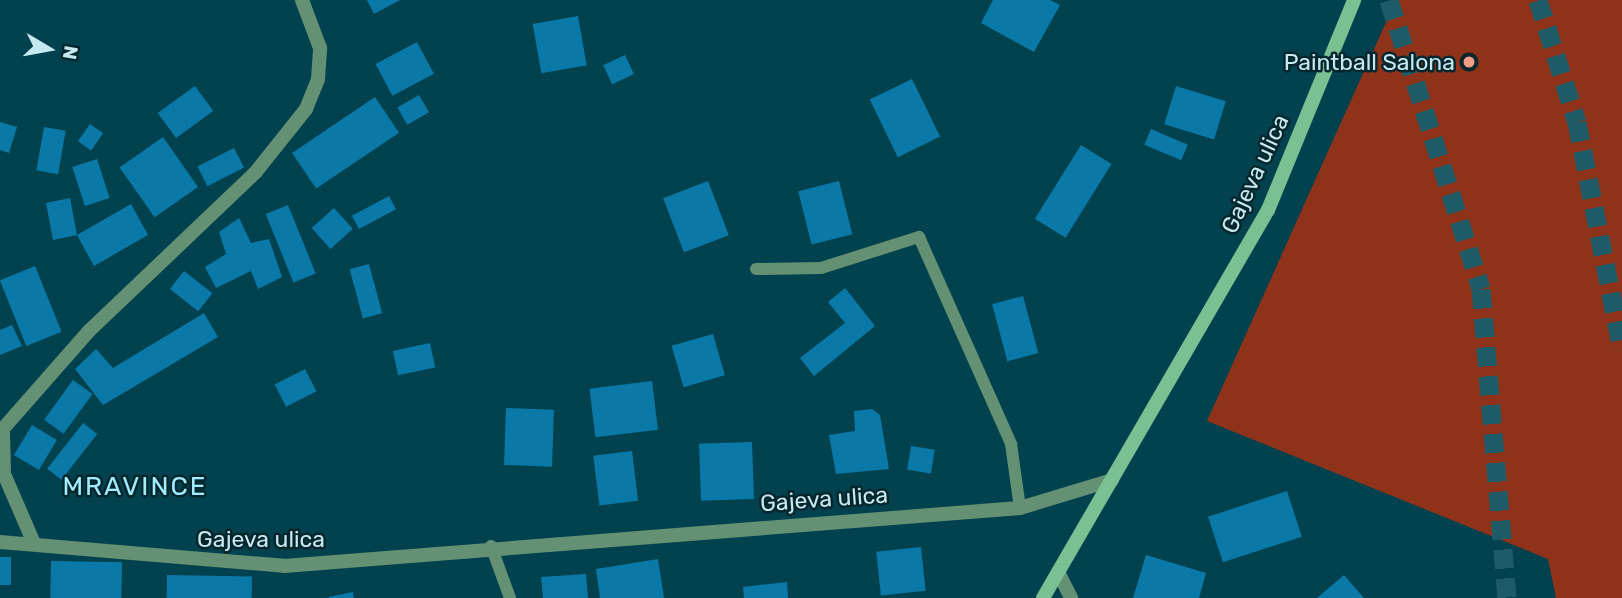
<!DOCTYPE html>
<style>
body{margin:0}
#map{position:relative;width:1622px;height:598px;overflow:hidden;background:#02424e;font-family:Rubik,sans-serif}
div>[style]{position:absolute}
.green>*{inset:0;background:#8e331a}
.building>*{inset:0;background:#0a79a8;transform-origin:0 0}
.trunk-tunnel>*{height:19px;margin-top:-9.5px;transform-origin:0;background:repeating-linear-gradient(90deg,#1f5b66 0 19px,transparent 0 29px)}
.service>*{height:12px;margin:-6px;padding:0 6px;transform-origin:6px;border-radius:6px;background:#649074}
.minor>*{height:14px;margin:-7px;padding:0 7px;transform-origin:7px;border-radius:7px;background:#649074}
.secondary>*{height:14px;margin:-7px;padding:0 7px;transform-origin:7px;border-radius:7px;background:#79c093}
.dots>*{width:19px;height:19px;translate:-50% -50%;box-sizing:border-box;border:4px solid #06262d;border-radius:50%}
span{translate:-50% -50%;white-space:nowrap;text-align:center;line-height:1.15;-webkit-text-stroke:5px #06262d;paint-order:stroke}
.poi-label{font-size:23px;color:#c6e8f1}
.right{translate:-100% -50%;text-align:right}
.street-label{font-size:23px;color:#c6e8f1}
.quarter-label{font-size:26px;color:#a3ecfe;letter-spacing:2px}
.north{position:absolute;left:14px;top:14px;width:70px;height:70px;-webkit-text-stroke:5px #06262d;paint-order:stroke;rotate:100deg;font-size:19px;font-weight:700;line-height:28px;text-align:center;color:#c6e8f1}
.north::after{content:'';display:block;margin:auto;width:24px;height:32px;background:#c6e8f1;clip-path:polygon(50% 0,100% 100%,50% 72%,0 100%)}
</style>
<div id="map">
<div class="green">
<i style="clip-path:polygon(1396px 0,1622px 0,1622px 598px,1556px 598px,1548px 559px,1207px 421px)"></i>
</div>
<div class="building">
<i style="clip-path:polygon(367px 0,400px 0,374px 14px)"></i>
<i style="clip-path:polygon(993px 0,1050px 0,1060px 5px,1034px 52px,981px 23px)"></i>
<i style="left:578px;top:16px;width:50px;height:46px;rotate:80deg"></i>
<i style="left:417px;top:42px;width:36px;height:47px;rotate:62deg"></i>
<i style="left:625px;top:55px;width:21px;height:24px;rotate:65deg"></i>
<i style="left:912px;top:79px;width:64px;height:47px;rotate:64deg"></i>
<i style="left:195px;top:86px;width:31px;height:46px;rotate:54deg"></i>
<i style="left:1176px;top:86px;width:52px;height:40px;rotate:17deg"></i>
<i style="left:419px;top:95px;width:20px;height:25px;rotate:60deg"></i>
<i style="left:375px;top:97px;width:43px;height:100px;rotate:56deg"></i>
<i style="clip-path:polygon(0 122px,17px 127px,9px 153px,0 150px)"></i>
<i style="left:90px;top:124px;width:16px;height:21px;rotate:35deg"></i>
<i style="left:44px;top:127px;width:22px;height:44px;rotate:10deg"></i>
<i style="left:1151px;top:129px;width:40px;height:17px;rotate:23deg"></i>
<i style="left:163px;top:137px;width:61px;height:53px;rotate:55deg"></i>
<i style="left:1081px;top:145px;width:36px;height:87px;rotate:32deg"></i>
<i style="left:234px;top:148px;width:22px;height:41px;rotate:63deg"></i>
<i style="left:97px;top:159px;width:41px;height:26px;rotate:72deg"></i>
<i style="left:708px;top:181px;width:58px;height:48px;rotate:69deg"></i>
<i style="left:839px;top:181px;width:55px;height:42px;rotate:76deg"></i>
<i style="left:389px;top:196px;width:15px;height:42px;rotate:62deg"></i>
<i style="clip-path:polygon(70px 198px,77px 235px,131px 204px,148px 235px,94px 266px,77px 235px,53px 240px,46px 203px)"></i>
<i style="left:288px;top:205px;width:74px;height:24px;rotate:68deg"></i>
<i style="left:334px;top:208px;width:28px;height:30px;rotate:48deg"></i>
<i style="clip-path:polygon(239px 218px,251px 243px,269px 239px,282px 277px,258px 289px,251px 271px,216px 288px,205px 267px,226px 254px,219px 232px)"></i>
<i style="left:369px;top:264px;width:51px;height:20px;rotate:75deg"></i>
<i style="left:35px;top:266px;width:71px;height:38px;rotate:68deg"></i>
<i style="left:184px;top:271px;width:36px;height:23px;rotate:38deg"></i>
<i style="clip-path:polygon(845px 288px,875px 326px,814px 376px,800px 358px,845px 323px,828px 302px)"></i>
<i style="left:1023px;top:296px;width:59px;height:32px;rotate:75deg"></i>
<i style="clip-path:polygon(204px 313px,218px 337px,103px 405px,75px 369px,96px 349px,113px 368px)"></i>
<i style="clip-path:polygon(12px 325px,22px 346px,0 355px,0 330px)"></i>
<i style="left:713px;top:334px;width:43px;height:43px;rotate:74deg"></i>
<i style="left:430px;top:343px;width:25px;height:38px;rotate:78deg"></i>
<i style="left:305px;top:369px;width:25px;height:34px;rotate:63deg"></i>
<i style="left:73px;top:380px;width:24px;height:49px;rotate:36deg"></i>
<i style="left:652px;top:381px;width:49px;height:63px;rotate:83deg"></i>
<i style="left:506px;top:408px;width:48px;height:57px;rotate:2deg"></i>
<i style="clip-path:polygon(872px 409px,880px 415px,889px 469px,836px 474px,829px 435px,855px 431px,854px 411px)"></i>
<i style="left:83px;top:423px;width:18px;height:58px;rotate:38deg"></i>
<i style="left:32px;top:425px;width:29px;height:35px;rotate:31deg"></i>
<i style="left:752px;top:442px;width:57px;height:53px;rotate:88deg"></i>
<i style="left:911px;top:446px;width:24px;height:24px;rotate:9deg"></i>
<i style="left:632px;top:451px;width:50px;height:39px;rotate:83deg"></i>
<i style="left:1287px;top:491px;width:48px;height:83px;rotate:72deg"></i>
<i style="left:921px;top:547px;width:44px;height:45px;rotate:84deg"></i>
<i style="clip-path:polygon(1146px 555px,1206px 573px,1199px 598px,1133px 598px)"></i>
<i style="left:0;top:557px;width:11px;height:28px"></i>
<i style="clip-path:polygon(658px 559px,664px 598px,600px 598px,596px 569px)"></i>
<i style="left:51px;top:561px;width:71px;height:37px;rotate:1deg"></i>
<i style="clip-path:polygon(586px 574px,588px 598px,543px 598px,541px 577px)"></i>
<i style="left:167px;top:575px;width:85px;height:23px;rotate:1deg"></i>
<i style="clip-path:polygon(1344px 575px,1364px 598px,1317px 598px)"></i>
<i style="clip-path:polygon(787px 582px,788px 598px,744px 598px,743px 587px)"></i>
<i style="clip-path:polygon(353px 592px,354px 598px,329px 598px,329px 597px)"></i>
</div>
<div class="trunk-tunnel">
<i style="left:1389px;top:0;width:303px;rotate:72.3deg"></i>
<i style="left:1481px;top:289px;width:310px;rotate:85.2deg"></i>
<i style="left:1538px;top:0;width:128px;rotate:72.3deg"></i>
<i style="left:1577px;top:122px;width:232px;rotate:78.8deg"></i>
</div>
<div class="service">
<i style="left:756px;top:269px;width:65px;rotate:-0.9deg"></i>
<i style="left:821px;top:268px;width:103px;rotate:-17.6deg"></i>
<i style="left:919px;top:237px;width:227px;rotate:66deg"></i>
<i style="left:1011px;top:444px;width:65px;rotate:82deg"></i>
<i style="left:491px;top:546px;width:55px;rotate:69.9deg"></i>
</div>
<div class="minor">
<i style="left:0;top:432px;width:136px;rotate:-48.6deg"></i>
<i style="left:90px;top:330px;width:228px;rotate:-43.6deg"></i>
<i style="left:255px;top:173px;width:82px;rotate:-51.4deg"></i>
<i style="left:306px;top:109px;width:32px;rotate:-68deg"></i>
<i style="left:318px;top:79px;width:31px;rotate:-86deg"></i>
<i style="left:320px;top:48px;width:51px;rotate:-110.6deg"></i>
<i style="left:3px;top:433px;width:41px;rotate:88.6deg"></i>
<i style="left:4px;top:474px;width:73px;rotate:66.6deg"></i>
<i style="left:0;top:542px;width:285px;rotate:4.8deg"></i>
<i style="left:284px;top:566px;width:738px;rotate:-4.51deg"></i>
<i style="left:1020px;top:508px;width:96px;rotate:-16.9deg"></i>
<i style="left:1058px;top:572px;width:29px;rotate:63deg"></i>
</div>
<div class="secondary">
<i style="left:1043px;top:598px;width:449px;rotate:-59.9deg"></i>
<i style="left:1268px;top:210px;width:227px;rotate:-67.7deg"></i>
</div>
<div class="dots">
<i style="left:1469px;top:62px;background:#f49e87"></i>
</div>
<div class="poi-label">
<span class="right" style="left:1455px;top:62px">Paintball Salona</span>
</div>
<div class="street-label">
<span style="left:1255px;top:174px;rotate:-65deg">Gajeva ulica</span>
<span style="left:824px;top:499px;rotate:-4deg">Gajeva ulica</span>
<span style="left:261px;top:539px">Gajeva ulica</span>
</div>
<div class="quarter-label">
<span style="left:135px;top:487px">MRAVINCE</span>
</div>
<div class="north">N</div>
</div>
